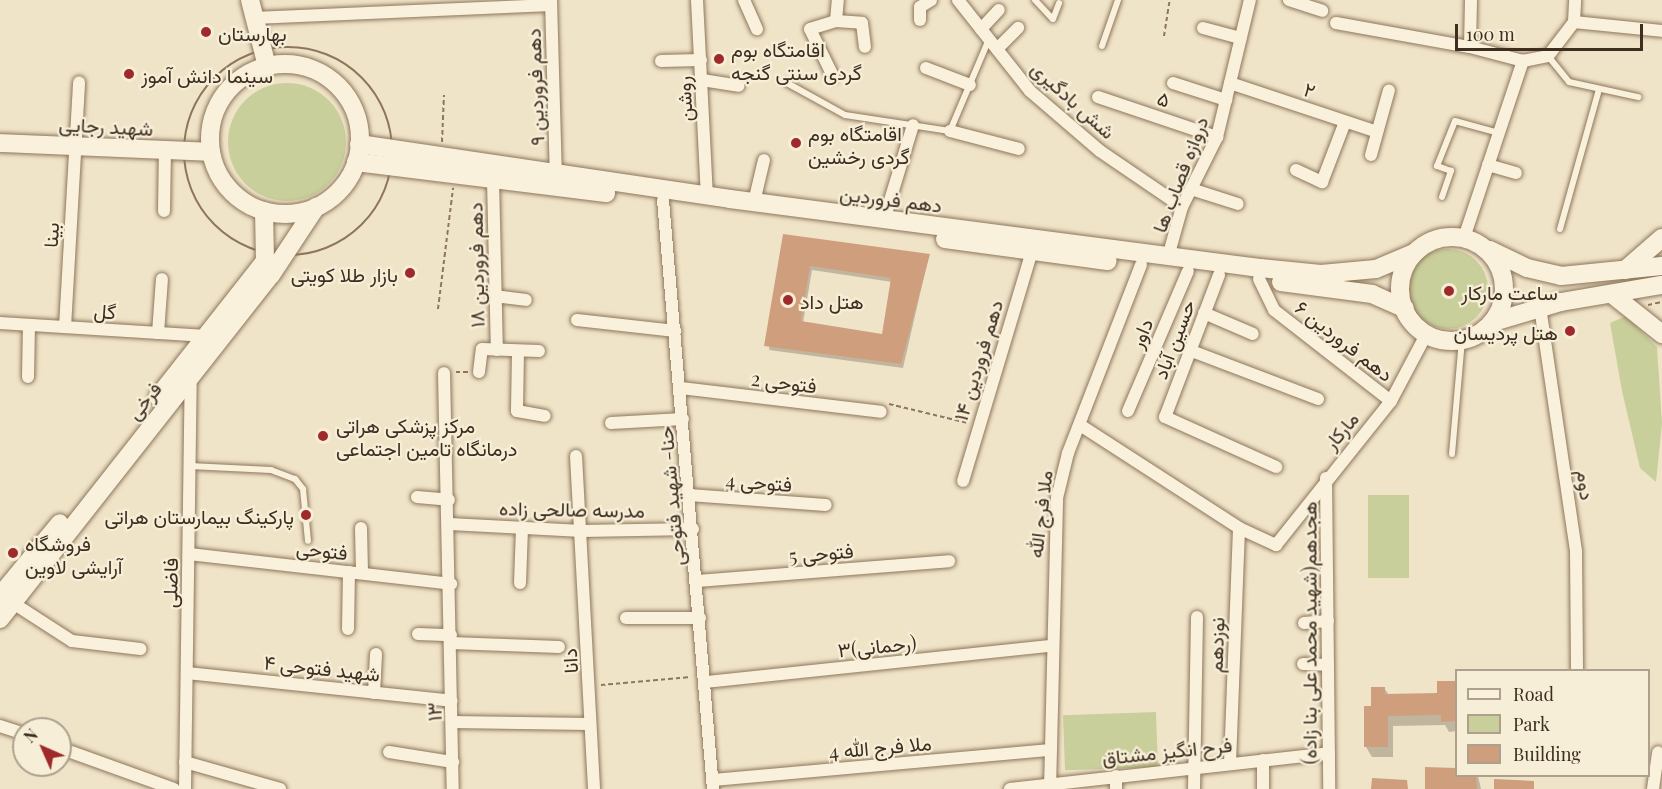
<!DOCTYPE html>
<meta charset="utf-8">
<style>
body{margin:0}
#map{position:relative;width:1662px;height:789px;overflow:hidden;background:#f0e4c8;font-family:"Playfair Display",Vazirmatn,serif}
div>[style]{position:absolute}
.green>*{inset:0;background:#c9cf9b;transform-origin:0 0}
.round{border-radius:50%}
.shadow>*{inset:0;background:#0003}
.building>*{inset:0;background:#cf9f7d}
.path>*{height:2px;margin-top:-1px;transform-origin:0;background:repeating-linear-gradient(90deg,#8d765c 0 4.5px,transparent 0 7.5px)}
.path>.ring{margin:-1px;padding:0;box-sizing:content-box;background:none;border:2px solid #8d765c;border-radius:50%}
.roads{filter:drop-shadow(0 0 2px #8d765c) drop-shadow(0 0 2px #8d765c)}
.service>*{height:6px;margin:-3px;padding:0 3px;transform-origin:3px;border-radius:3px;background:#faf1dc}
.minor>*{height:12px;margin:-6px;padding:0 6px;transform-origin:6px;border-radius:6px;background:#faf1dc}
.secondary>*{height:18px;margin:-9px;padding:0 9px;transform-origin:9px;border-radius:9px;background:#faf1dc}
.secondary>.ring{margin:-9px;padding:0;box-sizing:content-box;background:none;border:18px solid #faf1dc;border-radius:50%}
.dots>*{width:16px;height:16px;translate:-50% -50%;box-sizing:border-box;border:3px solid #f7eed8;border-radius:50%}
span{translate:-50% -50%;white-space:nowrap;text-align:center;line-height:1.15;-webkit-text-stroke:4.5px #f7eed8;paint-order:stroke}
.poi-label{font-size:20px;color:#3d2e20}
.left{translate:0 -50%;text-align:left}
.right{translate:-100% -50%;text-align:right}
.street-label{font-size:20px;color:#3d2e20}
.legend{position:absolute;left:1455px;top:669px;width:195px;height:108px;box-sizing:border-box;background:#f7eed8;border:2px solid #ada18e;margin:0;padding:8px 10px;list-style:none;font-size:18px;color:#3d2e20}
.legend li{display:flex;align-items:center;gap:12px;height:30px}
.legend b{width:30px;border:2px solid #ada18e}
.north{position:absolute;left:12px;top:717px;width:60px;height:60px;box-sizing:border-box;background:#f7eed8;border:2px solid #ada18e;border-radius:50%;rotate:315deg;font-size:16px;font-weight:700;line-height:24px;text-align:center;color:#3d2e20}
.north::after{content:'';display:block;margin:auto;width:21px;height:27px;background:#9e2a2b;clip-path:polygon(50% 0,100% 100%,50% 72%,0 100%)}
.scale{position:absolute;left:1455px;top:24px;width:188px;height:27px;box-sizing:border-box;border:3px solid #3d2e20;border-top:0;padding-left:8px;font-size:18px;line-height:21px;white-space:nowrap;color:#3d2e20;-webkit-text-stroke:4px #f7eed8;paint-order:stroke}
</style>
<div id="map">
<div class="green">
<i class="round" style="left:228px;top:83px;width:118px;height:118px"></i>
<i class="round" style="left:1408px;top:249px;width:80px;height:80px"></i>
<i style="clip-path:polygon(1626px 316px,1657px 347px,1662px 423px,1656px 482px,1640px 468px,1622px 391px,1610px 323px)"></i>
<i style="left:1368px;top:495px;width:41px;height:83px"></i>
<i style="left:1156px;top:712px;width:55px;height:93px;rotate:88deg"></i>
</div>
<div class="shadow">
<i style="clip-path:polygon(evenodd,784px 236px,929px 255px,903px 368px,769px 350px,784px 236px,812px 270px,892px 282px,883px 336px,803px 323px,812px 270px)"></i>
<i style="clip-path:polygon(1438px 683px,1456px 683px,1456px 731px,1449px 732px,1445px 725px,1393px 726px,1393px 757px,1372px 757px,1366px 747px,1373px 708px,1384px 688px,1389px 695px,1438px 695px)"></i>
<i style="clip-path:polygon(1427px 769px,1478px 776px,1481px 789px,1426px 789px)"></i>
</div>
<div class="building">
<i style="clip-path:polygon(evenodd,783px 234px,930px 254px,901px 364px,764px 346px,783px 234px,810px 266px,891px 278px,882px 334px,801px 321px,810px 266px)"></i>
<i style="clip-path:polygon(1437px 681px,1456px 681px,1456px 721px,1441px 722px,1441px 715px,1388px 716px,1388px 747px,1364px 747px,1364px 706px,1371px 706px,1371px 687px,1385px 687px,1385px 694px,1437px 693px)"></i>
<i style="clip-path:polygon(1425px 767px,1456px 768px,1456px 776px,1476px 776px,1477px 789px,1425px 789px)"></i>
<i style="clip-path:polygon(1372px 778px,1407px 780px,1408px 789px,1371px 789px)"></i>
<i style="clip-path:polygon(1494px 779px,1534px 781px,1534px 789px,1494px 789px)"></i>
</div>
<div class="path">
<i style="left:1164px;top:36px;width:36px;rotate:-81deg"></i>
<i class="ring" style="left:184px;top:47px;width:206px;height:206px"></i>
<i style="left:442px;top:142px;width:47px;rotate:-87.6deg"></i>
<i style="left:1648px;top:305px;width:14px;rotate:-12deg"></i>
<i style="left:438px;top:309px;width:122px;rotate:-82.9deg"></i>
<i style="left:456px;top:372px;width:12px"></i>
<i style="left:889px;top:404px;width:81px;rotate:13.5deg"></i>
<i style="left:601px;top:685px;width:90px;rotate:-5.1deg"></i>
</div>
<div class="roads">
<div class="service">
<i style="left:1035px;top:0;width:26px;rotate:47deg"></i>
<i style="left:1053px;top:19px;width:17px;rotate:-69deg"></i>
<i style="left:1102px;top:46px;width:49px;rotate:-70.8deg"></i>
<i style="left:1548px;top:56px;width:33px;rotate:51deg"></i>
<i style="left:1569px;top:82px;width:71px;rotate:12.3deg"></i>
<i style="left:787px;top:83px;width:66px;rotate:28.9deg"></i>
<i style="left:845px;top:115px;width:106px;rotate:8.7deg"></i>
<i style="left:950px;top:131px;width:100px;rotate:-67deg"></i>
<i style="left:1442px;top:197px;width:28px;rotate:-71deg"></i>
<i style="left:1451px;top:171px;width:15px;rotate:-160deg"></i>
<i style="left:1437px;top:166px;width:48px;rotate:-68.2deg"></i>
<i style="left:1455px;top:121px;width:46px;rotate:15.3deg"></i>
<i style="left:1560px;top:229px;width:145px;rotate:-74.4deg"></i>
<i style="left:1452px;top:454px;width:114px;rotate:-85deg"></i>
<i style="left:190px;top:466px;width:81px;rotate:2.8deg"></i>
<i style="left:271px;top:470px;width:26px;rotate:21deg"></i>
<i style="left:295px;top:479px;width:13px;rotate:51deg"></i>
<i style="left:303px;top:489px;width:52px;rotate:84.5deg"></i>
</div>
<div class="minor">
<i style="left:551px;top:0;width:174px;rotate:88.4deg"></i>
<i style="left:697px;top:0;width:196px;rotate:87.1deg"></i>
<i style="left:744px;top:0;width:32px;rotate:66deg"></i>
<i style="left:958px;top:0;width:116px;rotate:51.6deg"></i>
<i style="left:1030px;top:91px;width:92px;rotate:40.6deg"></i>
<i style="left:1100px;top:151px;width:99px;rotate:34.3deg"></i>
<i style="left:1289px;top:0;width:35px;rotate:18deg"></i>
<i style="left:1471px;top:0;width:47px;rotate:91.2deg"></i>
<i style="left:1470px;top:47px;width:55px;rotate:14.8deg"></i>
<i style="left:1523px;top:61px;width:25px;rotate:-11deg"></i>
<i style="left:1548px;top:56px;width:43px;rotate:-52.6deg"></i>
<i style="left:1574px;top:22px;width:22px;rotate:-87deg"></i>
<i style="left:254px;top:18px;width:297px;rotate:-2.5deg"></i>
<i style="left:920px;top:20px;width:13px;rotate:-90deg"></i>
<i style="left:920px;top:7px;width:13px;rotate:-32deg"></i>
<i style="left:836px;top:21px;width:26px;rotate:4deg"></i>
<i style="left:862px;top:23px;width:24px;rotate:83deg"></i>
<i style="left:1574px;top:22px;width:88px;rotate:5.8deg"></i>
<i style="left:1336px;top:23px;width:136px;rotate:10.2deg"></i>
<i style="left:1203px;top:28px;width:39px;rotate:15deg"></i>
<i style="left:981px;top:29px;width:26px;rotate:-47deg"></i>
<i style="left:997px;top:49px;width:30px;rotate:-45deg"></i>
<i style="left:661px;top:61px;width:40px;rotate:-1.4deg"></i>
<i style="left:926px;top:68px;width:47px;rotate:21.1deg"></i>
<i style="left:833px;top:76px;width:52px;rotate:-116.1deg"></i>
<i style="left:810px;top:29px;width:27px;rotate:-17deg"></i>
<i style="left:836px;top:21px;width:21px;rotate:-85deg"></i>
<i style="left:702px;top:80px;width:37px;rotate:9deg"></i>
<i style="left:1173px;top:83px;width:56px;rotate:17.8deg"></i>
<i style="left:1230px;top:83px;width:155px;rotate:18.4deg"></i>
<i style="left:1098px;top:97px;width:126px;rotate:18.6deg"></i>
<i style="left:950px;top:131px;width:71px;rotate:14.6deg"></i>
<i style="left:1371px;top:155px;width:67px;rotate:-74.5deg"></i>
<i style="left:1488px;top:165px;width:29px;rotate:16deg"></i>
<i style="left:1296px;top:170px;width:29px;rotate:25deg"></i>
<i style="left:1322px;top:182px;width:64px;rotate:-69deg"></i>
<i style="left:493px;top:179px;width:171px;rotate:88.7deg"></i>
<i style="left:1191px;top:189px;width:49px;rotate:17.7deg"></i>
<i style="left:663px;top:200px;width:591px;rotate:85.15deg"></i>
<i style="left:754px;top:202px;width:43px;rotate:-76.6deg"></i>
<i style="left:164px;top:211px;width:61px;rotate:-89.1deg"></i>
<i style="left:884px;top:220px;width:99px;rotate:-73deg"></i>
<i style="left:1464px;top:238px;width:187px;rotate:-71.6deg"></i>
<i style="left:1168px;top:257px;width:52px;rotate:-74.4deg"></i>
<i style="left:1182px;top:207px;width:78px;rotate:-63.4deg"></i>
<i style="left:1217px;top:137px;width:141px;rotate:-76.5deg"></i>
<i style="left:1219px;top:275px;width:152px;rotate:110.8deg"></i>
<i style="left:1165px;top:417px;width:122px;rotate:24.2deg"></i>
<i style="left:1259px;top:279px;width:34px;rotate:64deg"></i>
<i style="left:1274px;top:310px;width:148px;rotate:37.9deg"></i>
<i style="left:494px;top:296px;width:32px;rotate:7deg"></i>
<i style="left:1540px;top:307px;width:247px;rotate:81.6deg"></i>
<i style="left:1576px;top:551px;width:119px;rotate:89.5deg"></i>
<i style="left:1204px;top:313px;width:53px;rotate:23.2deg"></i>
<i style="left:577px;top:320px;width:99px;rotate:6.4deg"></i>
<i style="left:0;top:323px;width:207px;rotate:3.6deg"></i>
<i style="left:65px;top:327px;width:245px;rotate:-86.7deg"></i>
<i style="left:158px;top:333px;width:54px;rotate:-85.8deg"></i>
<i style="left:1189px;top:350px;width:138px;rotate:20.8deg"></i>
<i style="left:518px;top:352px;width:59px;rotate:91deg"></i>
<i style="left:517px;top:411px;width:28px;rotate:10deg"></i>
<i style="left:479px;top:372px;width:23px;rotate:-83deg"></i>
<i style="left:482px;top:349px;width:57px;rotate:2deg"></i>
<i style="left:444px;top:373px;width:416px;rotate:88.8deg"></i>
<i style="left:28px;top:377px;width:52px;rotate:-88.9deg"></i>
<i style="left:681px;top:388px;width:201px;rotate:6.8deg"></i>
<i style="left:1128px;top:411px;width:152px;rotate:-66.8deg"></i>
<i style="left:611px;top:423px;width:72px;rotate:-3.2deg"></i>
<i style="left:1080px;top:425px;width:189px;rotate:32.9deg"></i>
<i style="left:1239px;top:528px;width:41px;rotate:24.7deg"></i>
<i style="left:1276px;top:545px;width:184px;rotate:-51.4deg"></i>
<i style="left:1391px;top:401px;width:75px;rotate:-62.1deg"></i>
<i style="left:576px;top:456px;width:333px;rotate:86.9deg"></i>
<i style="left:1326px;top:478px;width:311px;rotate:89.4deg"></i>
<i style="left:963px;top:481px;width:240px;rotate:-73.3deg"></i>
<i style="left:689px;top:495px;width:137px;rotate:4.2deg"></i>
<i style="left:417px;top:497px;width:32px;rotate:5deg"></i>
<i style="left:450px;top:524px;width:132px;rotate:3deg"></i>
<i style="left:582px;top:531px;width:111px;rotate:-1deg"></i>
<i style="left:361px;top:528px;width:45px;rotate:88.7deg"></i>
<i style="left:189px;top:554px;width:264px;rotate:6.5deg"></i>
<i style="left:697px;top:581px;width:253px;rotate:-4.5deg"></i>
<i style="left:520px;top:583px;width:55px;rotate:-87.9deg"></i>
<i style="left:13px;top:603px;width:70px;rotate:32.8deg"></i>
<i style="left:72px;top:641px;width:69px;rotate:6.6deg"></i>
<i style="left:626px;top:618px;width:74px"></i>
<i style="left:1304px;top:623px;width:24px;rotate:-5deg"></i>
<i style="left:348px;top:629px;width:57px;rotate:-89deg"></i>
<i style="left:418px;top:634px;width:33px;rotate:2deg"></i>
<i style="left:451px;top:643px;width:108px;rotate:2.1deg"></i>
<i style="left:1303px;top:664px;width:25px;rotate:2deg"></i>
<i style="left:187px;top:673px;width:266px;rotate:6deg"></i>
<i style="left:706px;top:682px;width:347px;rotate:-6deg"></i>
<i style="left:374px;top:693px;width:39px;rotate:-87deg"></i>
<i style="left:452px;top:722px;width:137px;rotate:0.8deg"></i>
<i style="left:0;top:726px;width:25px;rotate:18deg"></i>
<i style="left:60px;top:748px;width:121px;rotate:19.8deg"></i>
<i style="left:389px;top:752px;width:65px;rotate:8.9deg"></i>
<i style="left:185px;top:762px;width:99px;rotate:15.9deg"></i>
<i style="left:1230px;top:763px;width:235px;rotate:-87.8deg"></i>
<i style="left:713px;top:780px;width:339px;rotate:-5.1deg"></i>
<i style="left:185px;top:789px;width:412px;rotate:-89.2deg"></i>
<i style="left:1010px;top:789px;width:321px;rotate:-6.4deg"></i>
<i style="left:1050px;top:789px;width:291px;rotate:-88.6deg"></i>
<i style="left:1057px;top:498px;width:46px;rotate:-76.3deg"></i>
<i style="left:1068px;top:453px;width:202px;rotate:-68.8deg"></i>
<i style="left:1116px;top:789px;width:13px;rotate:-90deg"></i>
<i style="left:1194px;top:789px;width:172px;rotate:-89deg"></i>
<i style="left:1263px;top:789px;width:29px;rotate:-90deg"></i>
<i style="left:1653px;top:789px;width:37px;rotate:-82deg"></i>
</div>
<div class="secondary">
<i style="left:250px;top:0;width:68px;rotate:75.6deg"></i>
<i class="ring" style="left:210px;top:64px;width:132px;height:132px"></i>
<i style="left:0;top:143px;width:211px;rotate:2.4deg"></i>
<i style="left:359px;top:144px;width:375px;rotate:8.4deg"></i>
<i style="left:730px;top:199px;width:534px;rotate:7.42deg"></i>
<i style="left:1260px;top:268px;width:61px;rotate:5.6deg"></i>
<i style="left:1321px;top:274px;width:55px;rotate:-5.2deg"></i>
<i style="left:1376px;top:269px;width:43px;rotate:-23deg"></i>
<i style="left:356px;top:162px;width:252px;rotate:7.1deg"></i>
<i class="ring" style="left:1400px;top:237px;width:86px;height:86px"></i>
<i style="left:945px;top:239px;width:164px;rotate:7.7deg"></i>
<i style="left:1490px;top:250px;width:41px;rotate:25.9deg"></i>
<i style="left:1527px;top:268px;width:35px;rotate:13deg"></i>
<i style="left:1561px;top:276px;width:101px;rotate:-5.7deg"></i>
<i style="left:1625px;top:270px;width:49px;rotate:-40.9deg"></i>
<i style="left:1281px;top:282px;width:92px;rotate:7.5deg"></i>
<i style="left:1372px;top:294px;width:36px;rotate:24deg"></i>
<i style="left:1613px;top:295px;width:63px;rotate:38.5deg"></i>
<i style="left:1493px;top:322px;width:71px;rotate:-16.4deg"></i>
<i style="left:1561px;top:302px;width:102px;rotate:-9.6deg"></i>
<i style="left:158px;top:397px;width:173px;rotate:-51.8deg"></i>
<i style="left:265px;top:261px;width:50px;rotate:-91.1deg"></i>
<i style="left:0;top:596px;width:94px;rotate:-50.6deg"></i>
<i style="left:0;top:619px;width:438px;rotate:-51.8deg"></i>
<i style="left:271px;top:275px;width:82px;rotate:-56.5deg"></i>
</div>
</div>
<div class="dots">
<i style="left:206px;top:32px;background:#9e2a2b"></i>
<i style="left:719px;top:59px;background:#9e2a2b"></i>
<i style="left:129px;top:74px;background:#9e2a2b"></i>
<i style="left:796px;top:143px;background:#9e2a2b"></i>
<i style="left:410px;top:273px;background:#9e2a2b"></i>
<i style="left:1449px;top:291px;background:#9e2a2b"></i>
<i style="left:788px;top:300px;background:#9e2a2b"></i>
<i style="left:1570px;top:331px;background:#9e2a2b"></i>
<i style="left:323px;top:436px;background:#9e2a2b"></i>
<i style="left:306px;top:515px;background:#9e2a2b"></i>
<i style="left:13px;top:553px;background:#9e2a2b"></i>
</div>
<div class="poi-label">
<span class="left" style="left:218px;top:32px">بهارستان</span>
<span class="left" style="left:731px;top:60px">اقامتگاه بوم<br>گردی سنتی گنجه</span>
<span class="left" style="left:141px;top:74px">سینما دانش آموز</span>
<span class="left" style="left:808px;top:144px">اقامتگاه بوم<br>گردی رخشین</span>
<span class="right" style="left:398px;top:273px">بازار طلا کویتی</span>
<span class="left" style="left:1461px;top:291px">ساعت مارکار</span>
<span class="left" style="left:800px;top:300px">هتل داد</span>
<span class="right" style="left:1558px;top:331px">هتل پردیسان</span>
<span class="left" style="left:336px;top:436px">مرکز پزشکی هراتی<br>درمانگاه تامین اجتماعی</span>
<span class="right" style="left:294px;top:515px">پارکینگ بیمارستان هراتی</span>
<span class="left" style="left:25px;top:554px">فروشگاه<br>آرایشی لاوین</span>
</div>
<div class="street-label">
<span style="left:534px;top:87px;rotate:-92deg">دهم فروردین ۹</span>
<span style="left:1310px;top:89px;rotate:19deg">۲</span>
<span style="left:1164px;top:98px;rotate:19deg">۵</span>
<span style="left:683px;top:99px;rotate:-93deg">روشن</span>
<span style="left:1074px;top:99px;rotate:42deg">شش بادگیری</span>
<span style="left:106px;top:125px;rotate:3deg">شهید رجایی</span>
<span style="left:1179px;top:174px;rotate:-69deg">دروازه قصاب ها</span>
<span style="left:891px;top:198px;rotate:7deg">دهم فروردین</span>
<span style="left:50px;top:235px;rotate:-87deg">بینا</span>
<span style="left:475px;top:265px;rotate:-91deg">دهم فروردین ۱۸</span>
<span style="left:105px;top:310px;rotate:4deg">گل</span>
<span style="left:1140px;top:333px;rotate:-67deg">داور</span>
<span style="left:1173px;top:339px;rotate:-69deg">حسین آباد</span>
<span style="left:1345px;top:340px;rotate:38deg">دهم فروردین ۶</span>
<span style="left:977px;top:360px;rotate:-73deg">دهم فروردین ۱۴</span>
<span style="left:784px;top:381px;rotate:7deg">فتوحی 2</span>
<span style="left:143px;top:400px;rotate:-51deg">فرخی</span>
<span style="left:1340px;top:430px;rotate:-50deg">مارکار</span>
<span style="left:759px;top:481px;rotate:4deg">فتوحی 4</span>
<span style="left:1587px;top:485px;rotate:83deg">دوم</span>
<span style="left:670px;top:496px;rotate:-95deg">حنا- شهید فتوحی</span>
<span style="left:572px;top:508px;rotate:1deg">مدرسه صالحی زاده</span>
<span style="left:1039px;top:514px;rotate:-83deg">ملا فرج الله</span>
<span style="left:322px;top:549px;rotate:6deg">فتوحی</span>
<span style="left:821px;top:552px;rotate:-5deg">فتوحی 5</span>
<span style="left:169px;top:583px;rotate:-89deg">فاضلی</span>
<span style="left:1308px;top:633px;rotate:-90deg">هجدهم(شهید محمد علی بنا زاده)</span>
<span style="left:877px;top:645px;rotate:-6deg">۳(رحمانی)</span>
<span style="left:1215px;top:645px;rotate:-88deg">نوزدهم</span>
<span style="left:569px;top:661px;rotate:-93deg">دانا</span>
<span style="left:322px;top:667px;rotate:6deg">شهید فتوحی ۴</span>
<span style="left:433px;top:712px;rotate:-91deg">۱۳</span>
<span style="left:880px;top:746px;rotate:-5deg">4 ملا فرج الله</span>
<span style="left:1167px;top:750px;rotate:-6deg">فرح انگیز مشتاق</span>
</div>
<ul class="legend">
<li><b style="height:8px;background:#faf1dc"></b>Road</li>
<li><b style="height:16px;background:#c9cf9b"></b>Park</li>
<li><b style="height:16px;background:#cf9f7d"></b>Building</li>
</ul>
<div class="north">N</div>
<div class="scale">100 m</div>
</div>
